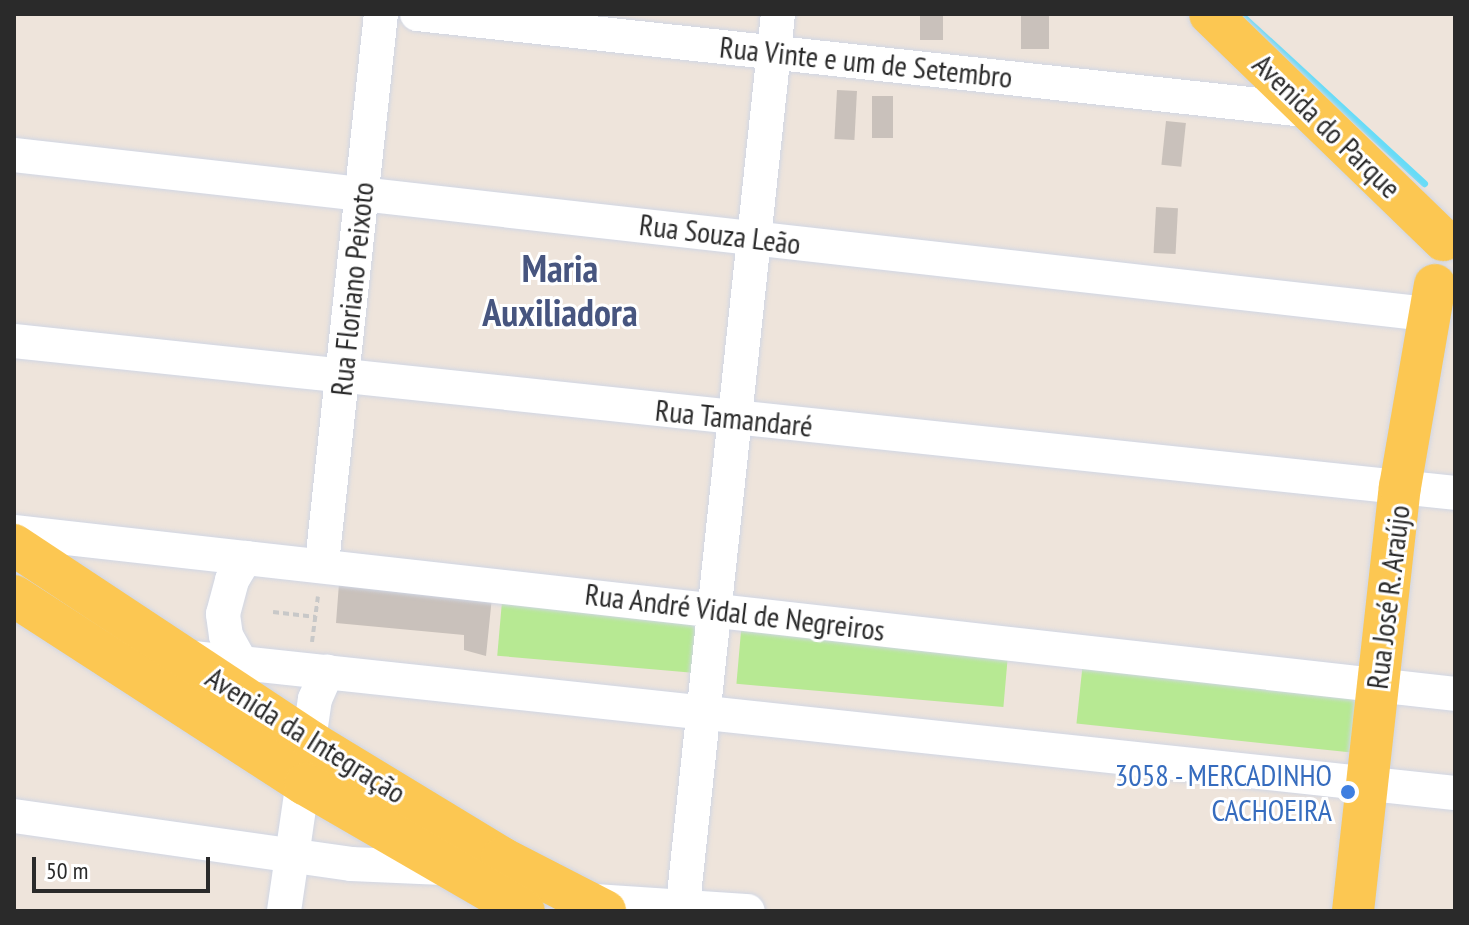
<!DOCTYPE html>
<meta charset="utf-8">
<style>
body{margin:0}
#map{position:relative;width:1469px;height:925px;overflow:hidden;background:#eee4db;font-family:"PT Sans Narrow",sans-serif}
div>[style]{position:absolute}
.green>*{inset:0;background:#b7e993;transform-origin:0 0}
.stream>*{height:7px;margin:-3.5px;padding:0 3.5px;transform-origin:3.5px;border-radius:3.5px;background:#66dcf8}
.building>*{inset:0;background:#c9c1bb;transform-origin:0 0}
.path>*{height:4px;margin-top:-2px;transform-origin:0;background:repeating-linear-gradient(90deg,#c8c8c8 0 6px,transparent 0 10px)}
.roads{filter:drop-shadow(0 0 2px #d0d6e4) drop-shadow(0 0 2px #d0d6e4)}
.minor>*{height:34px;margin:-17px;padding:0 17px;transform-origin:17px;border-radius:17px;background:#fff}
.major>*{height:42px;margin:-21px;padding:0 21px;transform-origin:21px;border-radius:21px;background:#fcc752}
.dots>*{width:22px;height:22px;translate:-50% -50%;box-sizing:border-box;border:4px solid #fff;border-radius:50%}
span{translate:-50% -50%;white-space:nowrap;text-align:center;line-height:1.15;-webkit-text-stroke:6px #fff;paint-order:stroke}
.street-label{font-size:30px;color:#2a2a2a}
.shop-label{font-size:30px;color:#366cbe}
.right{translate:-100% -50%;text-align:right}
.district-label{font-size:38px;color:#47557f;font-weight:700}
.frame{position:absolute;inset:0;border:16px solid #2a2a2a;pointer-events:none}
.scale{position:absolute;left:32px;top:857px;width:178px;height:36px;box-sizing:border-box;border:4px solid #2a2a2a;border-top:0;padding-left:10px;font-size:24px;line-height:28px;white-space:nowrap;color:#2a2a2a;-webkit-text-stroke:6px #fff;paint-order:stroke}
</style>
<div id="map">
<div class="green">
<i style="left:503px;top:590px;width:196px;height:66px;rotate:5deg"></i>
<i style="left:742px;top:620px;width:268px;height:64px;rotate:5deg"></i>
<i style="left:1084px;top:652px;width:284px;height:72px;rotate:6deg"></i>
</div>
<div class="stream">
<i style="left:1240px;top:14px;width:250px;rotate:42.6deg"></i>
</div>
<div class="building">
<i style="left:920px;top:14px;width:23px;height:26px"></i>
<i style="left:1021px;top:14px;width:28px;height:35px"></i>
<i style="left:837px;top:90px;width:20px;height:49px;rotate:3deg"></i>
<i style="left:872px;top:96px;width:21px;height:42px"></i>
<i style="left:1166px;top:121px;width:20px;height:44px;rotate:6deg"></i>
<i style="left:1156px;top:207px;width:22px;height:46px;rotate:3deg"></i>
<i style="clip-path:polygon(340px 570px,493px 587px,486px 656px,464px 650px,464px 635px,336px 623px)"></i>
</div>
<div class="path">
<i style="left:273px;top:612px;width:43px;rotate:6.6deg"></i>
<i style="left:312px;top:642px;width:46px;rotate:-82.6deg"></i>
</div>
<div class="roads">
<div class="minor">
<i style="left:417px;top:14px;width:903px;rotate:6.17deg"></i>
<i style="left:14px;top:155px;width:1422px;rotate:6.42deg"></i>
<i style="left:14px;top:341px;width:1449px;rotate:6.02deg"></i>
<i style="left:14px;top:532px;width:1450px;rotate:6.41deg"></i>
<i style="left:322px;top:563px;width:552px;rotate:-83.87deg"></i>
<i style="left:184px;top:657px;width:1278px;rotate:6.11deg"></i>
<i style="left:240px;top:661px;width:29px;rotate:-119deg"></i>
<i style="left:226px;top:636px;width:22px;rotate:-98deg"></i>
<i style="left:223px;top:614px;width:35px;rotate:-75deg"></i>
<i style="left:232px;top:580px;width:26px;rotate:-59deg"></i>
<i style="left:14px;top:816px;width:340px;rotate:8.1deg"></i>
<i style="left:351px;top:864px;width:92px;rotate:2.5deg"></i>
<i style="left:581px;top:900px;width:167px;rotate:3.8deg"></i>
<i style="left:683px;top:904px;width:895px;rotate:-83.91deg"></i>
<i style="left:284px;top:911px;width:214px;rotate:-81.7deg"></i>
<i style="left:315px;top:699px;width:30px;rotate:-66deg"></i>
</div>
<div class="major">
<i style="left:1210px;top:14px;width:325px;rotate:44.1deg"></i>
<i style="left:14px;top:545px;width:359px;rotate:33.5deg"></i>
<i style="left:313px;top:743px;width:221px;rotate:31.3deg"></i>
<i style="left:502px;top:858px;width:116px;rotate:27.2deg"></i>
<i style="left:14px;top:596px;width:346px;rotate:32.9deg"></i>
<i style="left:305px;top:784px;width:253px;rotate:30.1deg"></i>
<i style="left:1353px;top:911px;width:427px;rotate:-83.7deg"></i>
<i style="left:1400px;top:487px;width:205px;rotate:-80.2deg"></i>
</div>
</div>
<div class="dots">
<i style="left:1348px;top:792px;background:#3f7fe0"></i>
</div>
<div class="street-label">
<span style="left:866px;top:62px;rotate:6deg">Rua Vinte e um de Setembro</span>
<span style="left:1327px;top:126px;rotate:44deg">Avenida do Parque</span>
<span style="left:720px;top:234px;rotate:7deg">Rua Souza Leão</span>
<span style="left:352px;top:289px;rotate:-84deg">Rua Floriano Peixoto</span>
<span style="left:734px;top:418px;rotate:6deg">Rua Tamandaré</span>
<span style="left:1388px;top:597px;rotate:-83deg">Rua José R. Araújo</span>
<span style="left:735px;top:612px;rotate:7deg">Rua André Vidal de Negreiros</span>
<span style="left:306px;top:735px;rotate:32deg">Avenida da Integração</span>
</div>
<div class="shop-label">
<span class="right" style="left:1332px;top:792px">3058 - MERCADINHO<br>CACHOEIRA</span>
</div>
<div class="district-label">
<span style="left:560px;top:290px">Maria<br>Auxiliadora</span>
</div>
<div class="frame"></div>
<div class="scale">50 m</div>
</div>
